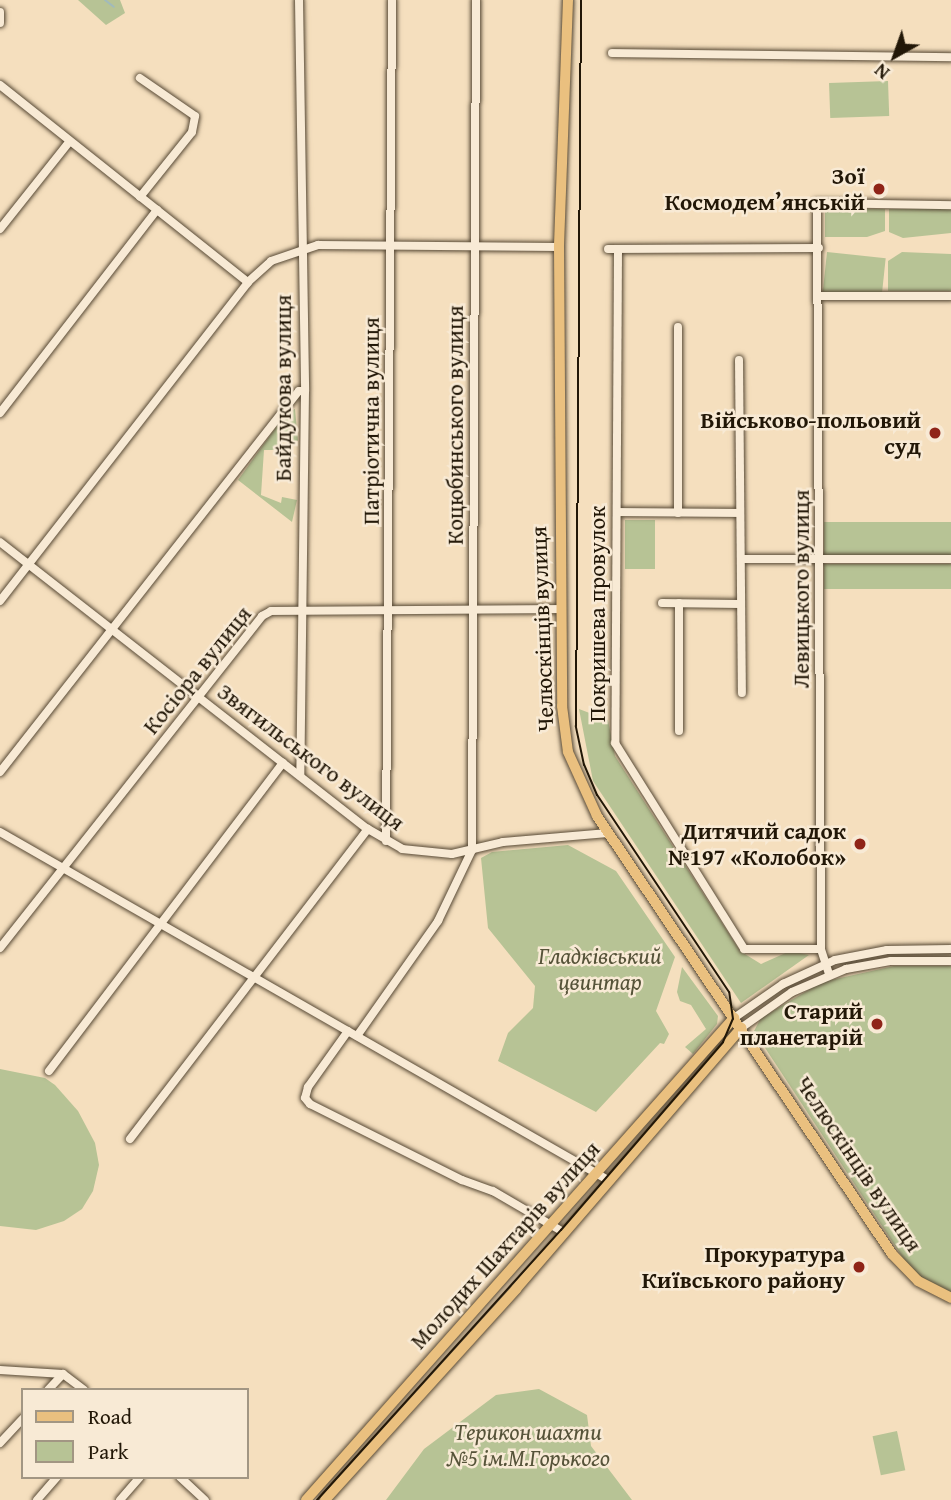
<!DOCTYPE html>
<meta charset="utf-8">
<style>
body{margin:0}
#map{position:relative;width:951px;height:1500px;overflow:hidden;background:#f5dfbe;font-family:"Gentium Book Plus",serif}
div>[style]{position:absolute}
.green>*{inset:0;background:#b7c395;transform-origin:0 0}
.stream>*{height:2px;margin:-1px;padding:0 1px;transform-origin:1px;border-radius:1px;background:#a1babc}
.roads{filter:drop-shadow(0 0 2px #574935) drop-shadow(0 0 2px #574935)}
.minor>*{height:8px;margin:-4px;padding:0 4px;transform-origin:4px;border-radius:4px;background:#f8ead5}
.major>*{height:10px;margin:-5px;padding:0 5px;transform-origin:5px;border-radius:5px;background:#eac07f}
.tram>*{height:2px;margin:-1px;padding:0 1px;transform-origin:1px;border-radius:1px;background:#221707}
.dots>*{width:19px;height:19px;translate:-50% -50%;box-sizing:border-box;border:4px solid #f8ead5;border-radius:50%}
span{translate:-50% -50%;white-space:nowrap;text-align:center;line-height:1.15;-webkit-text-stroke:5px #f8ead5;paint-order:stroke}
.poi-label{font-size:23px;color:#221707;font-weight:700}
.right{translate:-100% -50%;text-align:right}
.street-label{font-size:23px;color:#221707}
.park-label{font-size:23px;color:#565339;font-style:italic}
.legend{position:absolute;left:21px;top:1388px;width:228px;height:91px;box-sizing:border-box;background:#f8ead5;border:2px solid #a29683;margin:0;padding:9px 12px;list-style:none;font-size:21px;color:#221707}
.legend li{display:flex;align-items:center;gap:14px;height:35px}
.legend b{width:35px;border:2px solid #a29683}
.north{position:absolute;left:860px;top:21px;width:70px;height:70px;-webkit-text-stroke:5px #f8ead5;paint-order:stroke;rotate:220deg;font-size:19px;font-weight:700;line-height:28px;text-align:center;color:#221707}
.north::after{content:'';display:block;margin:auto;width:24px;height:32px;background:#221707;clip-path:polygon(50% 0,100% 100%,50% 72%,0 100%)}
</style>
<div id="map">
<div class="green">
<i style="clip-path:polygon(78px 0,120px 0,125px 13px,106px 25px)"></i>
<i style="left:888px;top:81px;width:35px;height:59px;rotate:88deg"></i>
<i style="clip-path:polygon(825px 208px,885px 209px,885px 231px,867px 237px,825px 237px)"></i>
<i style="clip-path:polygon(951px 208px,951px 233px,903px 238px,889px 232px,889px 209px)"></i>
<i style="left:827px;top:252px;width:59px;height:40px;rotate:6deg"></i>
<i style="clip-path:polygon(902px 252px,951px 254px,951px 291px,888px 291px,888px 261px)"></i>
<i style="clip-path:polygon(295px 409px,298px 441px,280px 441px,279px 450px,264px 450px,261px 495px,281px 503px,282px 497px,297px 500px,292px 522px,238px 480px,287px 412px)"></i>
<i style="left:625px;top:520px;width:30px;height:49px"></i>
<i style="left:951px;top:522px;width:33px;height:127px;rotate:90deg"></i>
<i style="left:951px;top:564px;width:25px;height:127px;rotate:90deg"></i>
<i style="clip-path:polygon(579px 709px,608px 720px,615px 756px,740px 951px,761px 964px,790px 951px,809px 955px,741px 1003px,593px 781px)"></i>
<i style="clip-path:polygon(568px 845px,616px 871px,675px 957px,656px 1011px,669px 1034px,664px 1044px,660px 1043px,596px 1112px,498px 1061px,508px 1033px,533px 1008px,535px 986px,488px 928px,481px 858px,492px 852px)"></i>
<i style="clip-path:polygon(894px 966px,951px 966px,951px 1293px,927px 1283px,905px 1261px,754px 1031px,761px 1018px,822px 982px)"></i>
<i style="clip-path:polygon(682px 967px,718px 1016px,717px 1024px,693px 1054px,685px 1047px,706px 1029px,691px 1005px,680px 1001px,677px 992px)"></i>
<i style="clip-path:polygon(0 1069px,45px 1078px,55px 1085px,78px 1111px,95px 1143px,99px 1165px,93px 1191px,82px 1209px,64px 1221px,36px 1230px,0 1226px)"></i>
<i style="clip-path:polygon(539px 1389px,587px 1415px,591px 1446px,632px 1500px,386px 1500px,424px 1449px,496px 1395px)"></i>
<i style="left:897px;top:1431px;width:40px;height:25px;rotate:78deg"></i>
</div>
<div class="stream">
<i style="left:105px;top:0;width:11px;rotate:38deg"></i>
</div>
<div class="roads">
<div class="minor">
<i style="left:299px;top:0;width:391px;rotate:89.1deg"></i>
<i style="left:305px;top:391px;width:385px;rotate:90.7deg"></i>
<i style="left:0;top:12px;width:11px;rotate:90deg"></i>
<i style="left:612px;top:53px;width:339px;rotate:0.7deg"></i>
<i style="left:0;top:85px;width:317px;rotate:38.5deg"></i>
<i style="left:248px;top:282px;width:31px;rotate:-42deg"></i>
<i style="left:271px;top:261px;width:50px;rotate:-18.8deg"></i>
<i style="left:318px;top:245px;width:241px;rotate:0.5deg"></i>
<i style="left:140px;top:197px;width:83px;rotate:-51.3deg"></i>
<i style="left:192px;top:132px;width:16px;rotate:-79deg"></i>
<i style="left:195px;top:116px;width:67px;rotate:-145.4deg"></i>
<i style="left:0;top:229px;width:112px;rotate:-51.5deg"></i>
<i style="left:608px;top:249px;width:211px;rotate:-0.3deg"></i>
<i style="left:618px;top:249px;width:494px;rotate:90.3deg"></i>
<i style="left:615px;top:743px;width:243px;rotate:57.9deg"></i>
<i style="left:744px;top:949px;width:77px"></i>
<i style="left:820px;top:296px;width:131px"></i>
<i style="left:678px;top:327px;width:186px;rotate:90deg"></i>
<i style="left:739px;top:360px;width:333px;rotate:89.5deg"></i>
<i style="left:0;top:413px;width:257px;rotate:-52.3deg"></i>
<i style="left:617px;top:512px;width:123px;rotate:0.5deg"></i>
<i style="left:0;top:542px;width:467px;rotate:38deg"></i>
<i style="left:368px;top:829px;width:39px;rotate:30deg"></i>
<i style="left:402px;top:849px;width:50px;rotate:5.7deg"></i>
<i style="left:452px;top:854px;width:52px;rotate:-13.2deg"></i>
<i style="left:503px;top:842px;width:105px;rotate:-4.9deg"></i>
<i style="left:741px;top:559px;width:210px"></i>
<i style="left:0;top:601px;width:404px;rotate:-52.1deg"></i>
<i style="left:662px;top:603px;width:78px;rotate:0.7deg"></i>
<i style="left:679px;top:603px;width:128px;rotate:90deg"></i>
<i style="left:0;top:772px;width:484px;rotate:-51.9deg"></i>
<i style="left:299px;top:391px;width:6px"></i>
<i style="left:0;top:832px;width:701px;rotate:29.79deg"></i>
<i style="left:386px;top:841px;width:841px;rotate:-89.59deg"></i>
<i style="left:0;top:948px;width:423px;rotate:-51.7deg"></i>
<i style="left:262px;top:616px;width:10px;rotate:-29deg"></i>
<i style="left:271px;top:611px;width:290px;rotate:-0.4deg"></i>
<i style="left:829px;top:974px;width:26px;rotate:-108deg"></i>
<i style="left:821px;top:949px;width:746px;rotate:-90.31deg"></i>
<i style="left:817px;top:203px;width:134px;rotate:0.9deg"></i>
<i style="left:734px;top:1018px;width:60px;rotate:-34.8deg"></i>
<i style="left:783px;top:984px;width:57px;rotate:-24.8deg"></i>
<i style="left:835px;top:960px;width:53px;rotate:-10.9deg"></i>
<i style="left:887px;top:950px;width:64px;rotate:-0.9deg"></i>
<i style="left:741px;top:1028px;width:62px;rotate:-35.2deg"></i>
<i style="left:792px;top:992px;width:59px;rotate:-23.1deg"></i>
<i style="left:846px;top:969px;width:46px;rotate:-10.1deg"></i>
<i style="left:891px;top:961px;width:60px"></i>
<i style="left:348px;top:1031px;width:69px;rotate:125.5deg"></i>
<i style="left:308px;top:1087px;width:11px;rotate:105deg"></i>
<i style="left:305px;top:1098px;width:8px;rotate:50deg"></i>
<i style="left:310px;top:1104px;width:170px;rotate:26.6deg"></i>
<i style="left:462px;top:1180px;width:33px;rotate:20deg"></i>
<i style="left:493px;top:1191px;width:83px;rotate:30.3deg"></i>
<i style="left:357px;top:1036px;width:141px;rotate:-54.8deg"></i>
<i style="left:438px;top:921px;width:79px;rotate:-64.4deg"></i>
<i style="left:472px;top:850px;width:850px;rotate:-89.73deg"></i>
<i style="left:49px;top:1071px;width:387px;rotate:-52.8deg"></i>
<i style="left:130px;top:1139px;width:391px;rotate:-52.5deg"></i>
<i style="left:0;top:1370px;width:63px;rotate:3.6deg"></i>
<i style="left:63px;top:1374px;width:26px;rotate:37deg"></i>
<i style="left:48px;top:1390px;width:22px;rotate:-47deg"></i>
<i style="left:0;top:1443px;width:34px;rotate:-47deg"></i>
<i style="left:180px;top:1477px;width:34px;rotate:43deg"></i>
<i style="left:37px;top:1500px;width:30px;rotate:-49deg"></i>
<i style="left:120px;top:1500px;width:30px;rotate:-49deg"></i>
</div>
<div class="major">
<i style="left:568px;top:0;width:247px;rotate:92.1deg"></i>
<i style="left:559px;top:247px;width:459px;rotate:89.6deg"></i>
<i style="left:562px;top:706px;width:46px;rotate:82.6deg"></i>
<i style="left:568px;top:752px;width:70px;rotate:65.6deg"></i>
<i style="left:597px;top:816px;width:528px;rotate:56.04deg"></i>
<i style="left:892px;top:1254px;width:37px;rotate:46deg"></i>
<i style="left:918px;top:1281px;width:37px;rotate:27deg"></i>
<i style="left:306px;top:1500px;width:645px;rotate:-48.4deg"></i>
<i style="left:325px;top:1500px;width:285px;rotate:-47.8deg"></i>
<i style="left:516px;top:1289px;width:345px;rotate:-49.2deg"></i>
</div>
</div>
<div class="tram">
<i style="left:317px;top:1500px;width:364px;rotate:-47.9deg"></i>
<i style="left:561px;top:1230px;width:248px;rotate:-49.2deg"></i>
<i style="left:723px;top:1042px;width:25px;rotate:-67deg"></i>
<i style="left:733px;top:1019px;width:27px;rotate:-98deg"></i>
<i style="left:729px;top:992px;width:237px;rotate:-123.8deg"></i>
<i style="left:597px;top:795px;width:33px;rotate:-113deg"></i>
<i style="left:584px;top:765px;width:40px;rotate:-102deg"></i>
<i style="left:576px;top:726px;width:726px;rotate:-89.61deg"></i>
</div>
<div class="dots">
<i style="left:879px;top:189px;background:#8f2418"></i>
<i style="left:935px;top:433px;background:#8f2418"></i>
<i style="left:860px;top:844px;background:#8f2418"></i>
<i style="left:877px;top:1024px;background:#8f2418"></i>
<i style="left:859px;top:1267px;background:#8f2418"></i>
</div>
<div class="poi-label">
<span class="right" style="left:865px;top:189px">Зої<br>Космодем’янській</span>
<span class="right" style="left:921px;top:433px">Військово-польовий<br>суд</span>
<span class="right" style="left:846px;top:844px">Дитячий садок<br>№197 «Колобок»</span>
<span class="right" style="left:863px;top:1024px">Старий<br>планетарій</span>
<span class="right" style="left:845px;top:1267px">Прокуратура<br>Київського району</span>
</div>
<div class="street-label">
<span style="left:283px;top:388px;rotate:-90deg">Байдукова вулиця</span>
<span style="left:371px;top:421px;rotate:-90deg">Патріотична вулиця</span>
<span style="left:455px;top:425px;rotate:-90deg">Коцюбинського вулиця</span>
<span style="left:801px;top:589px;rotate:-90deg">Левицького вулиця</span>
<span style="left:597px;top:614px;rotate:-90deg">Покришева провулок</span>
<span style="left:542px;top:629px;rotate:-92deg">Челюскінців вулиця</span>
<span style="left:197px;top:670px;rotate:-51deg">Косіора вулиця</span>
<span style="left:311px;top:757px;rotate:37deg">Звягильського вулиця</span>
<span style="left:859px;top:1164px;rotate:56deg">Челюскінців вулиця</span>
<span style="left:505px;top:1245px;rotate:-48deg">Молодих Шахтарів вулиця</span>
</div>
<div class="park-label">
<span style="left:600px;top:969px">Гладківський<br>цвинтар</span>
<span style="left:528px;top:1445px">Терикон шахти<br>№5 ім.М.Горького</span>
</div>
<ul class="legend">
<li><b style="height:9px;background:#eac07f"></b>Road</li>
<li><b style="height:19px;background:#b7c395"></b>Park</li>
</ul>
<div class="north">N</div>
</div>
